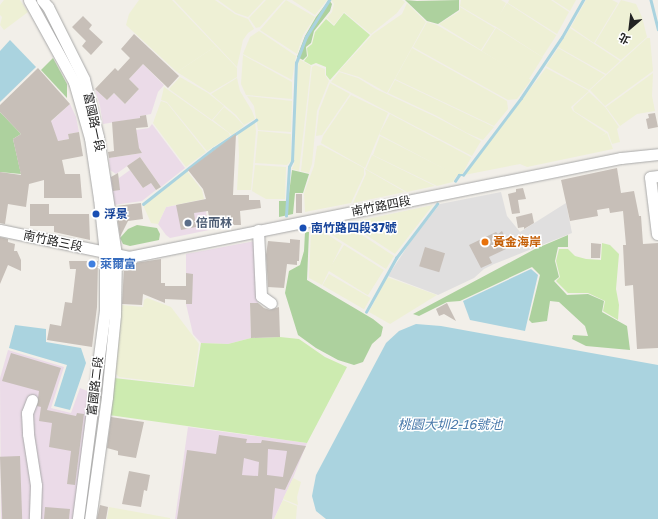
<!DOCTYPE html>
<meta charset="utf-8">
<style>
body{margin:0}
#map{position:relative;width:658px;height:519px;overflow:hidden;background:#f2efe9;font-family:"Golos Text","Noto Sans TC",sans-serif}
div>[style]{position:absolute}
.residential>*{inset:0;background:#e0dfdf}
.industrial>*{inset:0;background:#ebdbe8}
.farmland>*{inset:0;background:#eef0d5;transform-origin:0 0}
.grass>*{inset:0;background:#cdebb0}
.forest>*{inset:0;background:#add19e}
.water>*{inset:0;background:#aad3df}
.stream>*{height:2.5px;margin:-1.25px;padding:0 1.25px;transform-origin:1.25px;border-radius:1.25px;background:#aad3df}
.building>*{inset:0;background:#c7bfb8;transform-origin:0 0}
.roads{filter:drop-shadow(0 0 1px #a9a9a9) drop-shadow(0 0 1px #a9a9a9)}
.minor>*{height:11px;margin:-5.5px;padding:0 5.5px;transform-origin:5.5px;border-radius:5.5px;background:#fff}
.dots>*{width:11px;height:11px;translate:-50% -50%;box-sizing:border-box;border:2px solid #fff;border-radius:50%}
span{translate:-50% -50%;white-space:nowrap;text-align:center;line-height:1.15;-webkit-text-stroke:3px #fff;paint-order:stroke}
.street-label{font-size:12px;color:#222}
.transit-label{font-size:12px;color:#164399;font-weight:700}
.left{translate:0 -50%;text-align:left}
.service-label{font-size:12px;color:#4e5e75;font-weight:700}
.food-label{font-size:12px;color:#c56008;font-weight:700}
.shop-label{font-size:12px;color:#366cbe;font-weight:700}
.water-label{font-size:13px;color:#4a7aab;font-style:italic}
.north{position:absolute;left:610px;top:8px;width:40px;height:40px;-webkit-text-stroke:3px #fff;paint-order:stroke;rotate:208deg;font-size:11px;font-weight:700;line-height:16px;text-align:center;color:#222}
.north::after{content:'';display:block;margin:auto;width:14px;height:18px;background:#222;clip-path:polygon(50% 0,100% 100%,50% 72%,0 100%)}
</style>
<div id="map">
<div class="residential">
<i style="clip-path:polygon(501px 192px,507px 216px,520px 232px,566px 203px,572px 233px,494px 264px,484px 269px,474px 278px,438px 295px,388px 276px,413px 238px,440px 204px)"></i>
</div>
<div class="industrial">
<i style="clip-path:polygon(143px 64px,164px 85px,158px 92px,151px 114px,140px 116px,140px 118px,103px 124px,100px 106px,95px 89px,107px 100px,114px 93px,125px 104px,139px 89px,129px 79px)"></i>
<i style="clip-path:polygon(70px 104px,76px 117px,79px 132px,68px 134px,69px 139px,58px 141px,43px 129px)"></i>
<i style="clip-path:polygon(152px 124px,185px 168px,161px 187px,140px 157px,116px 174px,110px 170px,109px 158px,142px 153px,138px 147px,136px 130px,149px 128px)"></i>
<i style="clip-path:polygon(130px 170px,143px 188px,151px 183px,156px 190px,142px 201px,114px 205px,110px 177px,118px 176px,119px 178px)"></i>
<i style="clip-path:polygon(204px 200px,209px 230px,170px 238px,166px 235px,158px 224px,166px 207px)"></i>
<i style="clip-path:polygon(255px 241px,258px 303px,250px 303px,251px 338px,228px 344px,201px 343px,193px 334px,186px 304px,186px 254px)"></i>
<i style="clip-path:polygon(8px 350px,64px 367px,51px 408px,71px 413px,80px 388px,90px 392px,74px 519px,1px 519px,0 378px)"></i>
<i style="clip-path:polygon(188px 427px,307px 443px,293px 478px,274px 519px,175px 519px)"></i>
</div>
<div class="farmland">
<i style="clip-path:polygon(4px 0,20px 0,28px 12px,4px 30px,0 25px,2px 17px,0 15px,0 5px)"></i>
<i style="clip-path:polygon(139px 0,172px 0,216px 46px,177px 72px,126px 25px,129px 14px)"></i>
<i style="clip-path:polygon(174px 0,215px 0,235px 14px,248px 19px,254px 29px,248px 33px,243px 40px,237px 67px)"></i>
<i style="clip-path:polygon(218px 0,264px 0,248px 17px,236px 13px)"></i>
<i style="clip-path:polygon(266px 0,284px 0,260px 27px,256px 28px,249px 18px)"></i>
<i style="clip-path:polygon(286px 0,315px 17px,303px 35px,297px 54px,260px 30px)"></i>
<i style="clip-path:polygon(292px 0,327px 0,315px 15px)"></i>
<i style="clip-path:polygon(331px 0,402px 0,405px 2px,397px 13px,371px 34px,344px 12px,334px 25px,327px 18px,332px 12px,334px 4px)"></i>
<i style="clip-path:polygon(461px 0,501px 0,506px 3px,494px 26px,460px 6px)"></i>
<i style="clip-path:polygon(509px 0,551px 0,569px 12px,557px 34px,508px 3px)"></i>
<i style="clip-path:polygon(553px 0,576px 0,570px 11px)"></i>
<i style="clip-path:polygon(586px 0,612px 0,618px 3px,594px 43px,571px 27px)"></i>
<i style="clip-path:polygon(621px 0,636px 4px,642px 17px,647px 37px,621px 60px,595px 43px)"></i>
<i style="clip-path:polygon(407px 3px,426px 22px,387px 93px,359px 77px,339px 71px,373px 34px,402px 14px)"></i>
<i style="left:507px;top:3px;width:59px;height:26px;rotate:33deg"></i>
<i style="clip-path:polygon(460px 7px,495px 28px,481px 50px,439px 24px,460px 11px)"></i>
<i style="clip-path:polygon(427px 22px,437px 25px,531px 80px,517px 99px,508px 100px,413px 47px)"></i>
<i style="left:496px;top:28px;width:55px;height:27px;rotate:32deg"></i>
<i style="clip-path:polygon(570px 28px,620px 61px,606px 74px,558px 47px)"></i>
<i style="clip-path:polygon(259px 31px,296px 56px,292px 80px,243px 54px,250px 37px)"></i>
<i style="clip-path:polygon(647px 38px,650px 38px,653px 71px,605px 106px,590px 90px)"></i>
<i style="clip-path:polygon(216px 46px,237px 68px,237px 77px,210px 93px,177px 72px)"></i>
<i style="clip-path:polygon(412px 48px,507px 101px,508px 109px,494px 126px,395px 79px)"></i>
<i style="clip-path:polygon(558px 48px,605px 75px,589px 90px,546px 66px)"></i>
<i style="clip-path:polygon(243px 55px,292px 82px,292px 99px,246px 95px,241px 84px)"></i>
<i style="clip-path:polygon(299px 59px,311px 66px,299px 171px,292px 169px,294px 164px,296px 83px)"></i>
<i style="clip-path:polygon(315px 65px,325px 69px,325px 75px,329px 81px,317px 111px,312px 164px,309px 173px,301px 171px,312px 67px)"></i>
<i style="clip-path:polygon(546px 68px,589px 91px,571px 107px,573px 111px,606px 133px,599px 137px,607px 133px,613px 149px,527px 167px,520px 164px,464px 175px)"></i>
<i style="clip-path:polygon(339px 72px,358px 78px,376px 89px,436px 117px,481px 141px,472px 156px,331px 82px)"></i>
<i style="clip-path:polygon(653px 73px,652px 96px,655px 111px,637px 114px,620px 126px,606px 107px)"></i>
<i style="clip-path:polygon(180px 77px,208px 93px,224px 106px,212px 120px,169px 89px)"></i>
<i style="clip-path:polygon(237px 78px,240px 91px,252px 111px,255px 119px,244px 125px,236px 115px,211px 94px)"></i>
<i style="clip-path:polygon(395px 80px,494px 127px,483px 140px,467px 133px,437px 116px,388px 93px)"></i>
<i style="clip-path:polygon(330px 83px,350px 94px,322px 135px,316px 136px,319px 111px)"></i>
<i style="clip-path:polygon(164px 87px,229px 133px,230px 136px,207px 151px,167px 102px,161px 100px)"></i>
<i style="clip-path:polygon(589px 92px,605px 107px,619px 127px,617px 129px,620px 142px,612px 144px,608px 132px,574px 111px,573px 107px)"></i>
<i style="clip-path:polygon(351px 95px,388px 113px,365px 168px,321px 143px,323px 136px)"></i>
<i style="clip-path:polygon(247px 96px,292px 101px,291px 132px,258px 130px,254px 106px)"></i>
<i style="clip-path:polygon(161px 101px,167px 103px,206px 152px,186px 167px,153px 123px)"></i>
<i style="clip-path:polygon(224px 107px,235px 116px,244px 126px,232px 135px,213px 120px)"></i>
<i style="left:390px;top:114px;width:92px;height:23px;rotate:28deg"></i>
<i style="clip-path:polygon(255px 122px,256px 131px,251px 190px,237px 190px,239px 156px,238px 133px)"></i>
<i style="clip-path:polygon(258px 131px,291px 134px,291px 161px,287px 165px,255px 163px)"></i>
<i style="clip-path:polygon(380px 136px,457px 175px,453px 182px,437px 186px,373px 155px)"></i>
<i style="clip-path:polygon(321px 145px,364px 168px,364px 175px,351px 203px,305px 212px,304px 193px,314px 166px,317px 146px)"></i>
<i style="clip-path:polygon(372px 155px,435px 186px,407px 192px,366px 169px)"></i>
<i style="clip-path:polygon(255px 165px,286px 167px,285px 199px,266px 199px,252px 191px)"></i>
<i style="clip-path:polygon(365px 169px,405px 192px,353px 203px,366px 174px)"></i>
<i style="clip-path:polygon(187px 171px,202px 190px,204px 199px,166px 207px,158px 224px,151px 223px,143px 205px)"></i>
<i style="clip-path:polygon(433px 205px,395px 254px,348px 223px)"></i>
<i style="clip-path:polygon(345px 224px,394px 256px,386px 269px,324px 230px,324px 227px)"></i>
<i style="clip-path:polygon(319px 229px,342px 244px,322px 285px,309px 278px,311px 231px)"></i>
<i style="left:344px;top:245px;width:47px;height:30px;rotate:32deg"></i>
<i style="left:329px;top:274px;width:48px;height:13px;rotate:30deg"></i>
<i style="clip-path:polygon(387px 277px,437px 295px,390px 324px,369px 312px)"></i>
<i style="clip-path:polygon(147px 298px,171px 307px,199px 344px,193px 386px,119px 377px,115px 373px,122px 305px,143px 307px,144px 300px)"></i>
<i style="clip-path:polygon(293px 478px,301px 482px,297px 497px,298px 505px,283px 499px)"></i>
<i style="clip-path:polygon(283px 500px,297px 506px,296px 519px,274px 519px)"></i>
<i style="clip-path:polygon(109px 507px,170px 518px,170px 519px,107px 519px)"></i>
</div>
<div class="grass">
<i style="clip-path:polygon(344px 13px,370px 35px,330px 80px,326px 75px,326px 67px,316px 63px,311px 65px,304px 61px,308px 56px,307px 48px,312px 44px,315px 32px,326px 19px,334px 26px)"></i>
<i style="clip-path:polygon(602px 243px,610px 245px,619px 254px,616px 289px,619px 305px,618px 320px,603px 311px,605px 301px,588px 293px,568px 293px,556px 281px,560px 277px,556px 261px,559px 249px,568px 249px,575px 256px,586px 259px,601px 260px)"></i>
<i style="clip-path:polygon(280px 337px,299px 339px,325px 357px,347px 367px,307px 443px,109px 415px,114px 378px,194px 387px,201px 343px,228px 344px,251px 338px)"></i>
</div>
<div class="forest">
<i style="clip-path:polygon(329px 0,332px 4px,330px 11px,314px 31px,311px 43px,306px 47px,307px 56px,303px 60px,297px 57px,305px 36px,316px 17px)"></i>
<i style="clip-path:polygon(405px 0,417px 1px,459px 0,459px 10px,438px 24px,427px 21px)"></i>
<i style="clip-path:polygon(53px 58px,67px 84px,67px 98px,41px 70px)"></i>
<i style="clip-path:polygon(0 112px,21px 134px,13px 139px,21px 174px,0 172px)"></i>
<i style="clip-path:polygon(292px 170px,309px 174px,303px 193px,295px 193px,293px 214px,279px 217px,279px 201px,288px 201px)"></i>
<i style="clip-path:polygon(137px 225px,157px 228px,160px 234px,159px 240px,130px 246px,123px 244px,120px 238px,128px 229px)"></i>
<i style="clip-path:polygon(305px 232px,309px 232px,307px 280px,373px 319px,383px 327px,381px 336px,372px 344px,363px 362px,354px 365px,338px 360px,316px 348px,298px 335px,285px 293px,289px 271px,300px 265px,304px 251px)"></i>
<i style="clip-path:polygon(568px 235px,568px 247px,558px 247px,555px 261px,559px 277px,554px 281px,567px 295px,588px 294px,604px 301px,602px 312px,627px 326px,630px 350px,586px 346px,572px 339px,573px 335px,588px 336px,585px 326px,559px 302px,550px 301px,547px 321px,532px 323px,529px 320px,540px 275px,532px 267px,460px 301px,447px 302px,419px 316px,413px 314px,535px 249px)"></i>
</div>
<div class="water">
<i style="clip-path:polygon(10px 40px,36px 67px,0 102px,0 51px)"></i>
<i style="clip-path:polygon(531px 269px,538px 275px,525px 331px,470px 320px,463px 301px)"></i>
<i style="clip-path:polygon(416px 324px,441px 326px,658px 365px,658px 519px,326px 519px,316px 511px,312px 496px,316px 475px,386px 343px,399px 331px)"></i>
<i style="clip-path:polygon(15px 325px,46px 329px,46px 342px,81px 348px,86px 363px,70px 410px,54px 406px,67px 365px,9px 348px)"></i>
</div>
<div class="stream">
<i style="left:651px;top:0;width:30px;rotate:76deg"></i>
<i style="left:455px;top:181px;width:7px;rotate:-56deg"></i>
<i style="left:459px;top:175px;width:4px"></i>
<i style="left:463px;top:175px;width:96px;rotate:-53deg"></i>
<i style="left:521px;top:98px;width:73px;rotate:-56.1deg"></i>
<i style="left:562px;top:37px;width:43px;rotate:-60.4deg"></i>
<i style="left:143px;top:204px;width:89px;rotate:-38.2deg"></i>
<i style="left:213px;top:149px;width:52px;rotate:-34deg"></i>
<i style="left:286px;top:216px;width:49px;rotate:-86.5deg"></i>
<i style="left:289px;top:167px;width:7px;rotate:-63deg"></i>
<i style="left:292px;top:161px;width:98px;rotate:-87.7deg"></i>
<i style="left:296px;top:63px;width:28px;rotate:-69deg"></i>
<i style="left:306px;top:37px;width:44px;rotate:-58.1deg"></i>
<i style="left:366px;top:312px;width:62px;rotate:-60.9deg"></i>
<i style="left:396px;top:258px;width:68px;rotate:-52.8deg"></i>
</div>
<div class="building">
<i style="clip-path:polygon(83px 16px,92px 25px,89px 29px,103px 42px,91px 55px,82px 46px,86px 41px,72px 27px)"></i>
<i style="clip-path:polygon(134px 34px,179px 76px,168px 88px,143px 64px,129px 79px,139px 89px,125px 104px,114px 93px,107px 100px,95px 89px,115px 68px,118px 71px,130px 58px,121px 49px)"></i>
<i style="clip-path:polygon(38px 68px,70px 104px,51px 121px,58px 141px,69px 139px,68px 134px,79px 132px,83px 156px,62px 160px,65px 174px,80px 174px,82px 198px,44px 198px,44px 180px,29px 184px,26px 207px,8px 204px,5px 224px,0 223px,0 172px,21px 175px,13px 139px,21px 134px,0 112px,0 105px)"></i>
<i style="clip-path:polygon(655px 113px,658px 127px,648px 129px,646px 119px,649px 118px,648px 114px)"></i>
<i style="clip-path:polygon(146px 115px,148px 127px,136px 128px,139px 148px,142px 153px,109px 158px,108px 152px,114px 151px,112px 122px,140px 118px,140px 116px)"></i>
<i style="clip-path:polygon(236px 134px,233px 195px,249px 195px,249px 200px,260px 200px,261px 208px,240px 211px,241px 225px,233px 225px,233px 221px,210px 224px,208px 211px,194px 213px,196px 227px,181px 230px,176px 205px,206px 199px,203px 189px,188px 170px)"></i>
<i style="clip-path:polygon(140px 157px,161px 187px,156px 190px,151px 183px,143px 188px,127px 166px)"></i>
<i style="clip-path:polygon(617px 168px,621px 193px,634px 191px,639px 216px,641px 216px,643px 244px,658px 243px,658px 348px,637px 349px,633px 285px,625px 286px,623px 245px,626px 245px,623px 211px,610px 213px,609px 208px,597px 210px,598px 216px,570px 221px,561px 180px)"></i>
<i style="clip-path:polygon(118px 173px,120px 190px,113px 191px,111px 177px)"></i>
<i style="clip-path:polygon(523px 188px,526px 199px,518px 200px,520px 213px,512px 214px,508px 194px,516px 192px,516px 189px)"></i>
<i style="left:296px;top:194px;width:6px;height:19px"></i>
<i style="clip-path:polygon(141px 203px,143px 219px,128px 221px,120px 237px,116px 206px)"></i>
<i style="clip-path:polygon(30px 204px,49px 204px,49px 214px,89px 214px,90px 240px,54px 232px,54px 226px,30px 226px)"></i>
<i style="clip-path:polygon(532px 213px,534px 223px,524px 229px,524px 227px,518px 228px,516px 217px)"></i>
<i style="clip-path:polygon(502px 231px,506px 239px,502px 241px,506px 249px,489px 257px,492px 263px,481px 268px,469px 245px,496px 232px,498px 234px)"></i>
<i style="clip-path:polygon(0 237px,8px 239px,8px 242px,15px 244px,14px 251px,17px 251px,21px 260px,21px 271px,8px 265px,0 284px)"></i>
<i style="clip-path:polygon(290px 239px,300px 240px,299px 261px,297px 261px,297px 265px,287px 264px,284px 288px,268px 287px,266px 255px,268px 241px,290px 243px)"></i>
<i style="clip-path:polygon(591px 243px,601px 244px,600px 258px,591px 258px)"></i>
<i style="left:425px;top:247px;width:21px;height:20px;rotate:17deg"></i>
<i style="clip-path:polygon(161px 259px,161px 283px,165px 283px,165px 286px,186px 286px,186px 273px,193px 274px,192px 304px,186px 304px,186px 300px,165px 299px,165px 303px,143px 294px,142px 305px,122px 304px,124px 268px,128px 264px)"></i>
<i style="clip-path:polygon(69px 261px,98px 261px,97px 307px,92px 347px,47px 340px,50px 324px,61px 326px,65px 302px,72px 303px,76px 269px,70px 269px)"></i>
<i style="clip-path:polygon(250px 303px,258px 303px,264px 308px,270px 310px,279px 307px,280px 337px,251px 338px)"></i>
<i style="clip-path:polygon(447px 303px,456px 321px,444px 314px,439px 316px,436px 309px)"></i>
<i style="clip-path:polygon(11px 353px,61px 368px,47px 410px,76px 416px,77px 413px,84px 414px,75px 485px,67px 484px,71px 451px,49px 447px,52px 423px,39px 421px,41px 407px,37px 406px,39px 391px,2px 381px)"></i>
<i style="clip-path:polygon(111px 417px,144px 422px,136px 458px,118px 455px,118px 451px,107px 448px)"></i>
<i style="clip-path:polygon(evenodd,219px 435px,247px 439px,246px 443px,261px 443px,262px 440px,306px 446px,285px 490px,275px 488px,272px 519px,177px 519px,187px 450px,216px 454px,219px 435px,268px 449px,287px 451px,283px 477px,267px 475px,268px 449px,219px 435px,244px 458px,259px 462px,258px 476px,242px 475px,244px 458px)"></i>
<i style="left:20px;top:456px;width:63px;height:20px;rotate:88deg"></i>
<i style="clip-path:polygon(129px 471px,150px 475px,147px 491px,144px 490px,141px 507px,122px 504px)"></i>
<i style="clip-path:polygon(100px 505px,108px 507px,106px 519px,97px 519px)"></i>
<i style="clip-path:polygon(45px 507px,70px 509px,69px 519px,44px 519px)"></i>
</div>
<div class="roads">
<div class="minor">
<i style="left:29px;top:0;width:94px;rotate:61.2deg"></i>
<i style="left:74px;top:82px;width:58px;rotate:74.1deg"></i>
<i style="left:90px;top:138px;width:61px;rotate:81.5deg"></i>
<i style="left:99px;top:198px;width:55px;rotate:83.8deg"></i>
<i style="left:105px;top:253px;width:57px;rotate:90deg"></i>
<i style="left:105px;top:310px;width:211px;rotate:97.4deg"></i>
<i style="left:42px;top:0;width:9px;rotate:49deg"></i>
<i style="left:48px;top:7px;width:80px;rotate:63.4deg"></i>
<i style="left:84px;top:79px;width:60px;rotate:76.4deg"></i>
<i style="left:98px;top:137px;width:119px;rotate:81.3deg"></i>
<i style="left:116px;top:255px;width:60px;rotate:91deg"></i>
<i style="left:115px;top:315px;width:82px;rotate:95.6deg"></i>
<i style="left:107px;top:397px;width:123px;rotate:97.9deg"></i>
<i style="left:0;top:230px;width:132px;rotate:11.8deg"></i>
<i style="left:129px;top:257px;width:502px;rotate:-11.38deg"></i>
<i style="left:621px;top:158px;width:37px;rotate:-6deg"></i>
<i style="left:258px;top:230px;width:66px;rotate:87.4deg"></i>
<i style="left:261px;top:296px;width:12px;rotate:35deg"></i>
<i style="left:657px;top:234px;width:57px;rotate:-97deg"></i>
<i style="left:650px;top:177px;width:8px;rotate:-7deg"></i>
<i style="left:32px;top:400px;width:14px;rotate:111deg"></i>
<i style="left:27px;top:413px;width:21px;rotate:87deg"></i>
<i style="left:28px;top:434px;width:52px;rotate:81.1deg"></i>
<i style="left:36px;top:485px;width:34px;rotate:92deg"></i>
</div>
</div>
<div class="dots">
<i style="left:96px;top:214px;background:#1a4fb4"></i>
<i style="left:188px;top:223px;background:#5c6f8a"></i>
<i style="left:303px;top:228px;background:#1a4fb4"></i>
<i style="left:485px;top:242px;background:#e8710a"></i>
<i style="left:92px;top:264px;background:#3f7fe0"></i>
</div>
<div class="street-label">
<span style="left:94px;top:122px;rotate:78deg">富國路一段</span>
<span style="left:381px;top:206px;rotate:-11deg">南竹路四段</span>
<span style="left:53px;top:241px;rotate:12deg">南竹路三段</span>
<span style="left:95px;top:386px;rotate:-83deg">富國路二段</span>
</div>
<div class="transit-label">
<span class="left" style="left:104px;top:214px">浮景</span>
<span class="left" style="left:311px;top:228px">南竹路四段37號</span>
</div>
<div class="service-label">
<span class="left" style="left:196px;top:223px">倍而林</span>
</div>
<div class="food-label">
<span class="left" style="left:493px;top:242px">黃金海岸</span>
</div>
<div class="shop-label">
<span class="left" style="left:100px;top:264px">萊爾富</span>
</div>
<div class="water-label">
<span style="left:450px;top:424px">桃園大圳2-16號池</span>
</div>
<div class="north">北</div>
</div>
